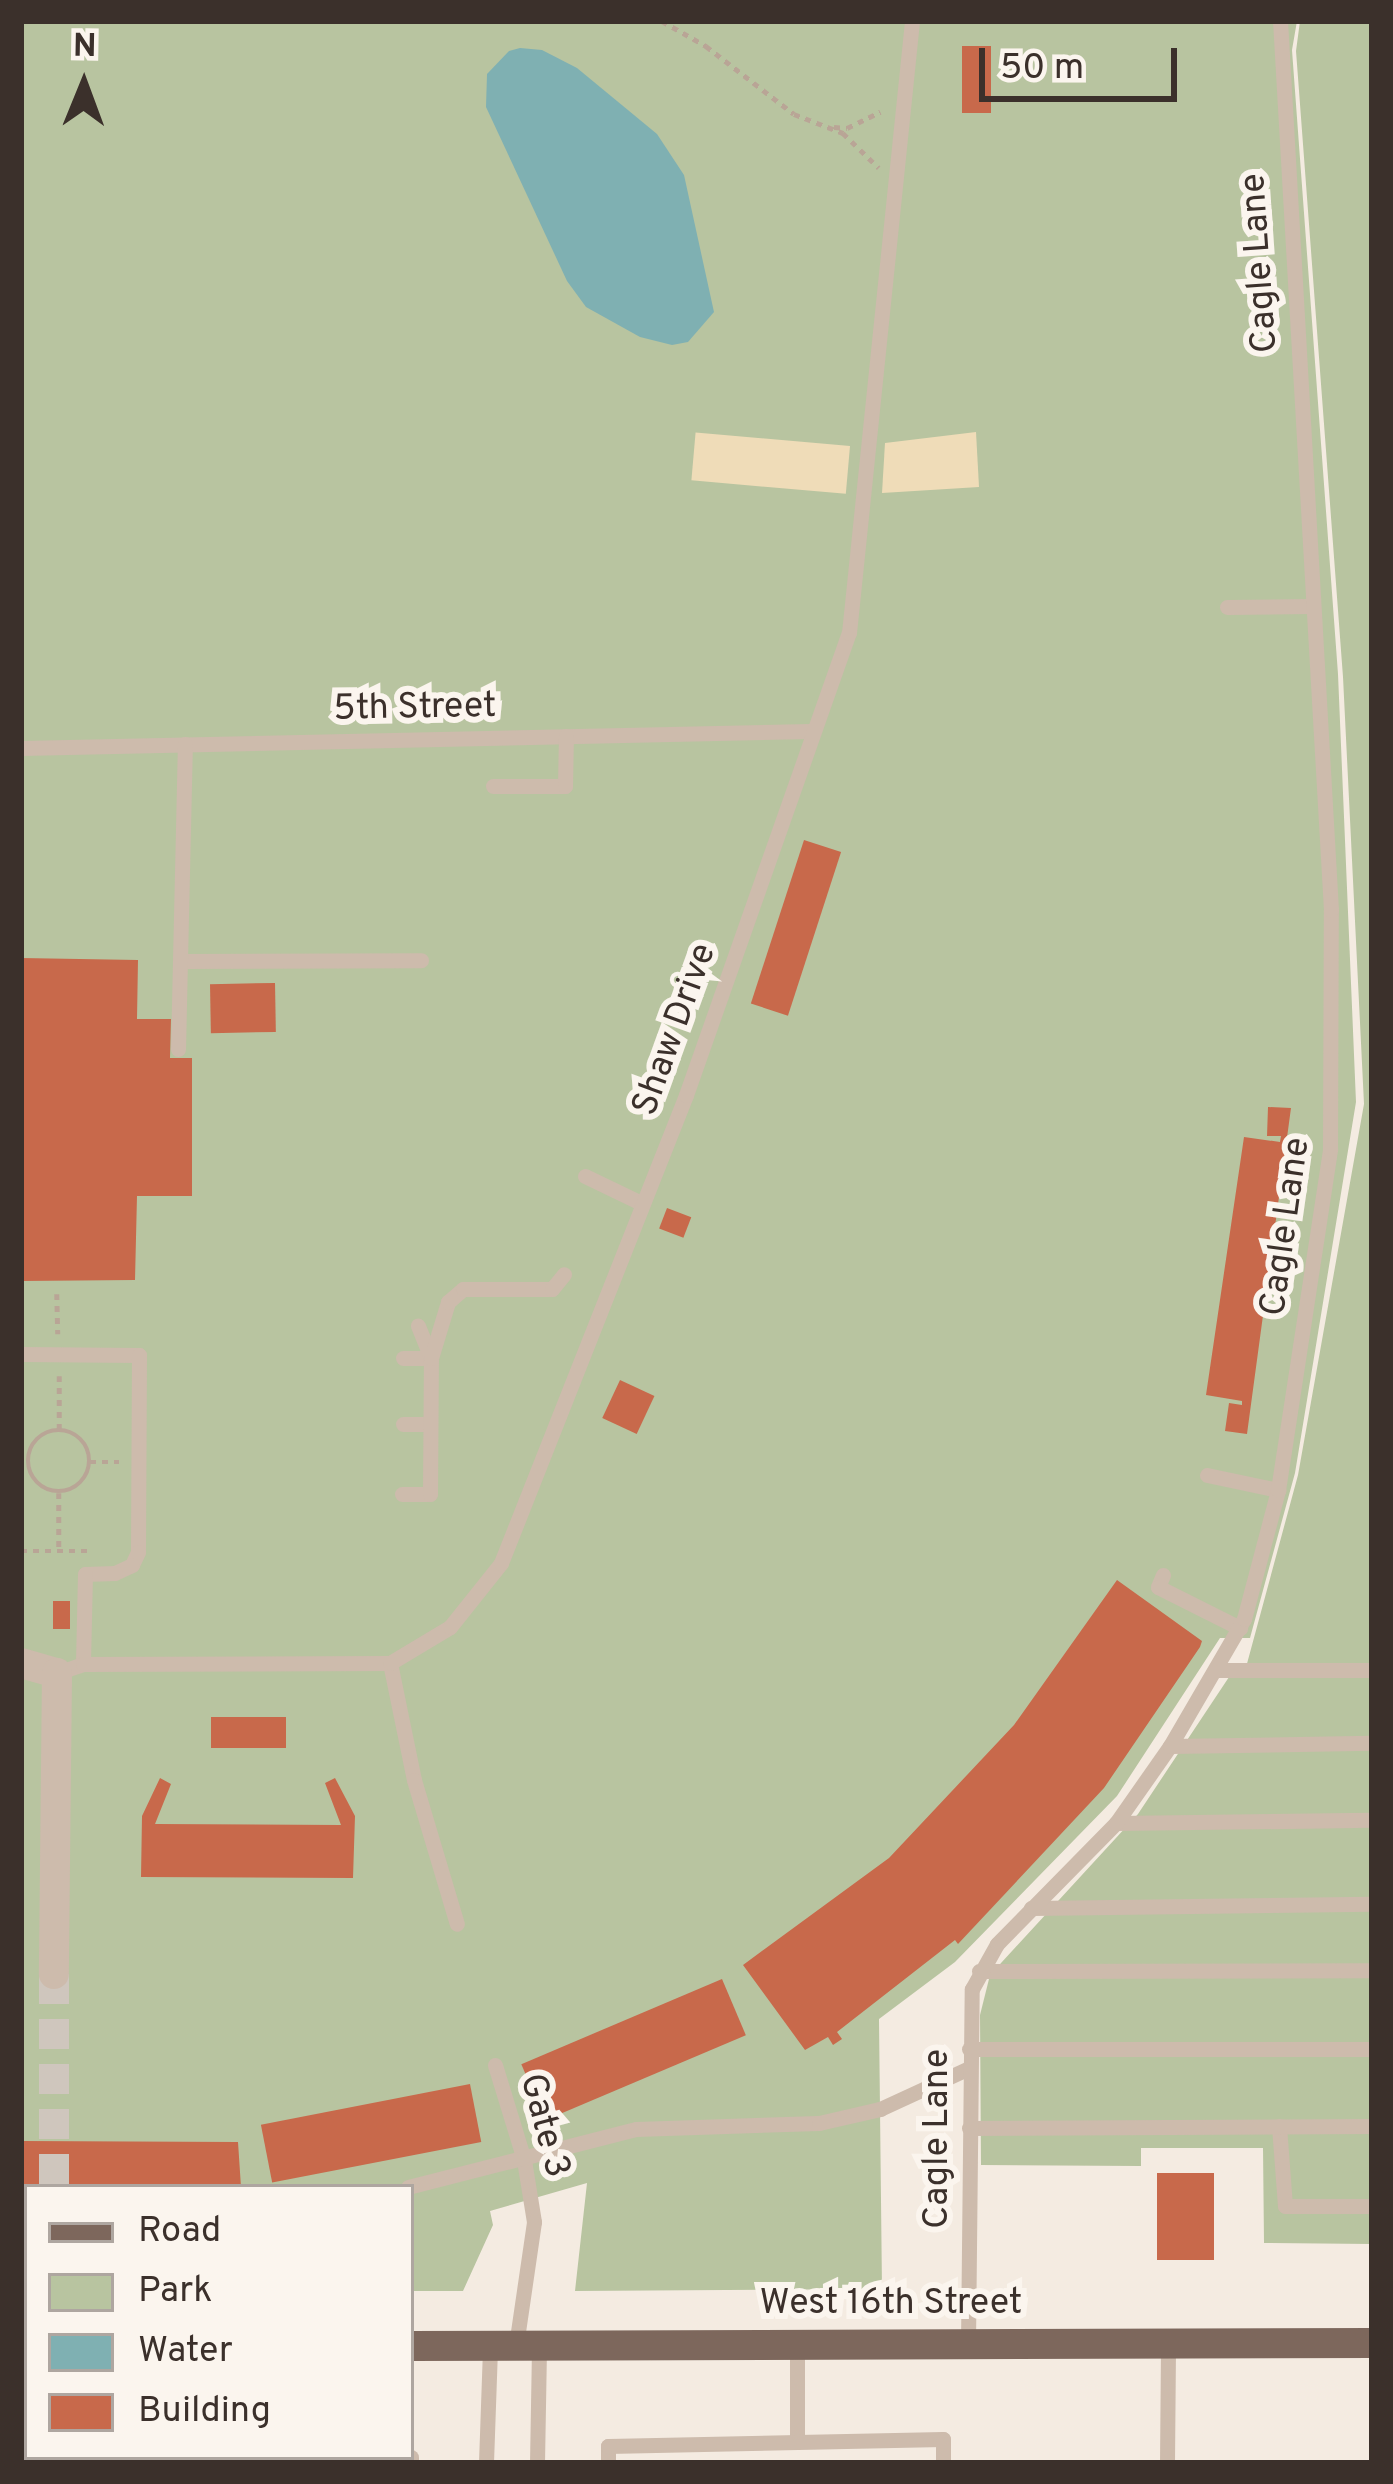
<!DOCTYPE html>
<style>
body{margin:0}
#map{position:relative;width:1393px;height:2484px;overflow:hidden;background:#f4ebe1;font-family:Overpass,sans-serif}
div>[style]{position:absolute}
.green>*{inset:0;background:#b8c4a0}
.sand>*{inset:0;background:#efdcb8;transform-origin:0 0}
.water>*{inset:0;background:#7fb0b2}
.building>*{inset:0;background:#c8694b;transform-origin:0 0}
.minor-tunnel>*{height:30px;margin-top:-15px;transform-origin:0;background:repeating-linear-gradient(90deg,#cfc6bd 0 30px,transparent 0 45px)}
.path>*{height:4.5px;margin-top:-2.25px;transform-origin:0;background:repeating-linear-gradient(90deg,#b9a596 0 6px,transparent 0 12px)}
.path>.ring{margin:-2.25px;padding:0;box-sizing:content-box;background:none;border:4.5px solid #b9a596;border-radius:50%}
.service>*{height:15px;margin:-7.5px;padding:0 7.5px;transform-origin:7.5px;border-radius:7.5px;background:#cdbbac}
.minor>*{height:30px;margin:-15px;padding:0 15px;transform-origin:15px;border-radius:15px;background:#cdbbac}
.primary>*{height:30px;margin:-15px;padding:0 15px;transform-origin:15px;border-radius:15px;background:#7d675c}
span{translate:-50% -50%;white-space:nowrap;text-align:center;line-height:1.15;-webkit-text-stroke:12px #fbf5ee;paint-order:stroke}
.street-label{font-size:36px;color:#3b302b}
.frame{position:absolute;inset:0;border:24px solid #3b302b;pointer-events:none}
.legend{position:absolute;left:24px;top:2184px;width:390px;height:276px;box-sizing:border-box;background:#fbf5ee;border:3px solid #aea6a0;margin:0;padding:15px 21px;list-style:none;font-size:36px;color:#3b302b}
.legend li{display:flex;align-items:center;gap:24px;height:60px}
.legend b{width:60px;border:3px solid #aea6a0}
.north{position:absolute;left:24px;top:24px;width:120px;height:120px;-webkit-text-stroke:9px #fbf5ee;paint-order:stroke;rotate:1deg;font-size:33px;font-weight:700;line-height:48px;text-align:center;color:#3b302b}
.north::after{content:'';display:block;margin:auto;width:42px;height:54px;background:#3b302b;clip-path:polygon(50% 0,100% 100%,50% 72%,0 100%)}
.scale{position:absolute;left:979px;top:48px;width:198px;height:54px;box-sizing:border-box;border:6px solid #3b302b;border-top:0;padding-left:15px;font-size:36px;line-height:42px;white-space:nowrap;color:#3b302b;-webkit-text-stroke:9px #fbf5ee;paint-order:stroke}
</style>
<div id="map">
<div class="green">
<i style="clip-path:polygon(21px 21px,1297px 21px,1292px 50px,1338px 674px,1356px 1102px,1295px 1473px,1250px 1638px,1220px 1638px,1117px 1796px,955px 1962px,879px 2019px,882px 2289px,575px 2291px,587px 2183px,490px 2211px,493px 2225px,463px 2291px,411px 2291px,411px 2187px,27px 2187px,27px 2279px,21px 2279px)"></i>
<i style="clip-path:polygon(1300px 21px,1372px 21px,1372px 2244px,1264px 2243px,1263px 2148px,1141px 2148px,1141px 2166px,981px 2165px,980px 2015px,990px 1975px,1138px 1814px,1233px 1671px,1245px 1671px,1298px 1475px,1364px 1104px,1343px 677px,1296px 51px)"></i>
</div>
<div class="sand">
<i style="clip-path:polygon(976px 432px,979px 487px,882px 493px,885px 443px)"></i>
<i style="left:850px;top:446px;width:48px;height:155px;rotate:95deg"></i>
</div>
<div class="water">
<i style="clip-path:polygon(520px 48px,542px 50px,577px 68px,657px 134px,684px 175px,714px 312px,688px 342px,672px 345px,640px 337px,586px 307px,567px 281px,486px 107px,487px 74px,509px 51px)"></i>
</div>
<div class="building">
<i style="left:962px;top:46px;width:29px;height:67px"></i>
<i style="left:804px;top:840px;width:39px;height:172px;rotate:18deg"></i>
<i style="clip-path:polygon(21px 958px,138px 960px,137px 1019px,171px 1019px,170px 1058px,192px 1058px,192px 1196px,137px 1196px,135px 1280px,21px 1281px)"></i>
<i style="left:275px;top:983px;width:49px;height:65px;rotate:89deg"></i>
<i style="clip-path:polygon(1268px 1107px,1291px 1108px,1247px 1434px,1225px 1431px,1229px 1403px,1242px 1405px,1242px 1401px,1206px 1395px,1244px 1137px,1280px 1142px,1281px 1136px,1267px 1136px)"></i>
<i style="left:667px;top:1208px;width:26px;height:22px;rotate:21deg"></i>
<i style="left:620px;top:1380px;width:38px;height:42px;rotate:25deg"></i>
<i style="clip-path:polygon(1117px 1580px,1202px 1641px,1200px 1647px,1104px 1788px,958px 1944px,955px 1940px,837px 2032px,842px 2039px,833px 2045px,828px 2037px,805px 2050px,743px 1965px,889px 1858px,1014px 1725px)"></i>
<i style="left:70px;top:1601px;width:28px;height:17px;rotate:90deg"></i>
<i style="left:211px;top:1717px;width:75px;height:31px"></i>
<i style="clip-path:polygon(160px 1778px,171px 1784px,155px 1824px,341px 1825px,325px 1783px,335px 1778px,355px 1816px,353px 1878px,141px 1877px,142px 1816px)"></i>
<i style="left:722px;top:1979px;width:61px;height:218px;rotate:67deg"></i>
<i style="left:470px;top:2084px;width:59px;height:213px;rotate:79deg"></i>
<i style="clip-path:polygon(21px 2141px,238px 2142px,241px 2187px,27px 2187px,27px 2247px,21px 2247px)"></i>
<i style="left:1157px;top:2173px;width:57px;height:87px"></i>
</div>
<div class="minor-tunnel">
<i style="left:54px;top:1974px;width:213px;rotate:90deg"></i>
</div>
<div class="path">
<i style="left:662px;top:21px;width:51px;rotate:29.6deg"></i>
<i style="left:706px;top:46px;width:111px;rotate:37.7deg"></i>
<i style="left:794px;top:114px;width:53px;rotate:21.2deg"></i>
<i style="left:843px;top:133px;width:50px;rotate:44.2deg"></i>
<i style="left:834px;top:127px;width:13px;rotate:4deg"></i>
<i style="left:847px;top:128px;width:37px;rotate:-26deg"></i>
<i style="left:57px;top:1294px;width:40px;rotate:88.6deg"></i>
<i style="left:59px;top:1430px;width:54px;rotate:-90deg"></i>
<i class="ring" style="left:28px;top:1430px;width:57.5px;height:57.5px"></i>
<i style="left:90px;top:1462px;width:29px"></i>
<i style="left:59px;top:1493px;width:58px;rotate:90deg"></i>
<i style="left:21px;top:1551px;width:66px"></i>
</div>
<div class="service">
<i style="left:1227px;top:607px;width:85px;rotate:-0.7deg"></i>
<i style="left:21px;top:748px;width:790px;rotate:-1.23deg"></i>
<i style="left:493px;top:786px;width:72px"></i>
<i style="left:565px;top:786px;width:50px;rotate:-88.9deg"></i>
<i style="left:184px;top:961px;width:237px;rotate:-0.2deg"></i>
<i style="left:178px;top:1049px;width:305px;rotate:-88.7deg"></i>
<i style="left:585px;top:1176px;width:64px;rotate:25.8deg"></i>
<i style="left:21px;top:1354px;width:118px;rotate:0.5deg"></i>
<i style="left:139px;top:1355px;width:197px;rotate:90.3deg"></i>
<i style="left:138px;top:1552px;width:14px;rotate:115deg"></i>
<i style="left:132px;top:1565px;width:19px;rotate:155deg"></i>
<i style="left:115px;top:1573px;width:30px;rotate:178deg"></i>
<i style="left:85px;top:1574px;width:90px;rotate:91.3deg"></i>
<i style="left:403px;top:1358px;width:28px"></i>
<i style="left:431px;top:1358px;width:35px;rotate:-112deg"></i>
<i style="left:403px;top:1424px;width:27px"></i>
<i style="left:1207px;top:1475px;width:73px;rotate:11.9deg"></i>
<i style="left:402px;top:1494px;width:28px"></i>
<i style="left:430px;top:1494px;width:136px;rotate:-89.6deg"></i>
<i style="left:431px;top:1358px;width:59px;rotate:-73.1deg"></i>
<i style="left:448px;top:1302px;width:20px;rotate:-41deg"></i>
<i style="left:463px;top:1289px;width:89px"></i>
<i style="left:552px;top:1289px;width:19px;rotate:-51deg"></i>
<i style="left:1163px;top:1575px;width:13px;rotate:113deg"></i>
<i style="left:1158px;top:1587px;width:92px;rotate:26.6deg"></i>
<i style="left:390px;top:1663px;width:119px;rotate:78.4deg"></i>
<i style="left:414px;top:1780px;width:150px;rotate:73.4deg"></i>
<i style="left:1216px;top:1670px;width:156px"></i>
<i style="left:57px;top:1673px;width:28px;rotate:-19deg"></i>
<i style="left:83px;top:1664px;width:307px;rotate:-0.2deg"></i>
<i style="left:390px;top:1663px;width:70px;rotate:-31deg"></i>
<i style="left:450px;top:1627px;width:82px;rotate:-51.4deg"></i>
<i style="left:501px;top:1563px;width:503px;rotate:-68.43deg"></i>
<i style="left:686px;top:1095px;width:490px;rotate:-70.6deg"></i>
<i style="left:849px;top:633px;width:615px;rotate:-84.12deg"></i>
<i style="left:1170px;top:1746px;width:202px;rotate:-0.9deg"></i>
<i style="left:1116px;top:1823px;width:256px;rotate:-0.7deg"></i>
<i style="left:1031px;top:1908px;width:341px;rotate:-0.7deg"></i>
<i style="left:979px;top:1971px;width:393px;rotate:-0.1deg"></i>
<i style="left:969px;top:2049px;width:403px"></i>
<i style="left:495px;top:2065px;width:99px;rotate:73deg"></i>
<i style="left:524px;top:2160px;width:63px;rotate:80.8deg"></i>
<i style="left:534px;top:2222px;width:125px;rotate:98.3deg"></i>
<i style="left:1279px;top:2126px;width:80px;rotate:85.7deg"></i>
<i style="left:1285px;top:2206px;width:87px"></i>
<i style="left:969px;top:2128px;width:403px;rotate:-0.3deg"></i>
<i style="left:408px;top:2187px;width:235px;rotate:-14.3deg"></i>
<i style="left:636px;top:2129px;width:183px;rotate:-1.9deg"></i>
<i style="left:819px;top:2123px;width:63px;rotate:-12.9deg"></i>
<i style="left:880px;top:2109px;width:98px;rotate:-24.7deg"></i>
<i style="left:21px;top:2271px;width:6px"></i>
<i style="left:968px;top:2344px;width:355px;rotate:-89.4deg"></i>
<i style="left:972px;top:1989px;width:51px;rotate:-60.9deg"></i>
<i style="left:997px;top:1944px;width:170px;rotate:-45.5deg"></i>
<i style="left:1116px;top:1823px;width:94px;rotate:-55deg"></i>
<i style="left:1170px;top:1746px;width:147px;rotate:-59.8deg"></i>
<i style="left:1244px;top:1619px;width:133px;rotate:-75.2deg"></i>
<i style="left:1278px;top:1490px;width:345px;rotate:-81.3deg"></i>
<i style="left:1330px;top:1149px;width:239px;rotate:-89.8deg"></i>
<i style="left:1331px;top:910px;width:890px;rotate:-93.28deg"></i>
<i style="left:797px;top:2442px;width:97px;rotate:-90deg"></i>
<i style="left:280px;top:2457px;width:6px;rotate:90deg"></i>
<i style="left:411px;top:2457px;width:6px;rotate:90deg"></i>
<i style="left:486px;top:2463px;width:117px;rotate:-88deg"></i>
<i style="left:537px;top:2463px;width:117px;rotate:-89deg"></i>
<i style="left:608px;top:2463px;width:17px;rotate:-90deg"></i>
<i style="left:608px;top:2446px;width:335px;rotate:-1.2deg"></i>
<i style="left:943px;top:2439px;width:24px;rotate:90deg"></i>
<i style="left:1167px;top:2463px;width:120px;rotate:-89.5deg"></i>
</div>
<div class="minor">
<i style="left:21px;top:1663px;width:37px;rotate:16deg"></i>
<i style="left:57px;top:1673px;width:301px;rotate:90.6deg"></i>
</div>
<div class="primary">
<i style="left:21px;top:2346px;width:6px"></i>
<i style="left:411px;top:2346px;width:961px;rotate:-0.18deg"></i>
</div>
<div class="street-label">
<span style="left:1261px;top:263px;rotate:-94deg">Cagle Lane</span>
<span style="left:415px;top:709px;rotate:-1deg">5th Street</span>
<span style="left:676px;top:1030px;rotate:-70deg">Shaw Drive</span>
<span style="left:1287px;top:1227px;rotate:-82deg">Cagle Lane</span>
<span style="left:543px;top:2126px;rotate:75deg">Gate 3</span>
<span style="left:939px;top:2139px;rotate:-90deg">Cagle Lane</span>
<span style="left:891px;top:2305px">West 16th Street</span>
</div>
<div class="frame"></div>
<ul class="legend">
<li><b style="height:15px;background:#7d675c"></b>Road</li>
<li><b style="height:33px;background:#b8c4a0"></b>Park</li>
<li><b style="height:33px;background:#7fb0b2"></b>Water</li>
<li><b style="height:33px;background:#c8694b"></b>Building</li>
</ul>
<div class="north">N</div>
<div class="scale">50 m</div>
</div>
